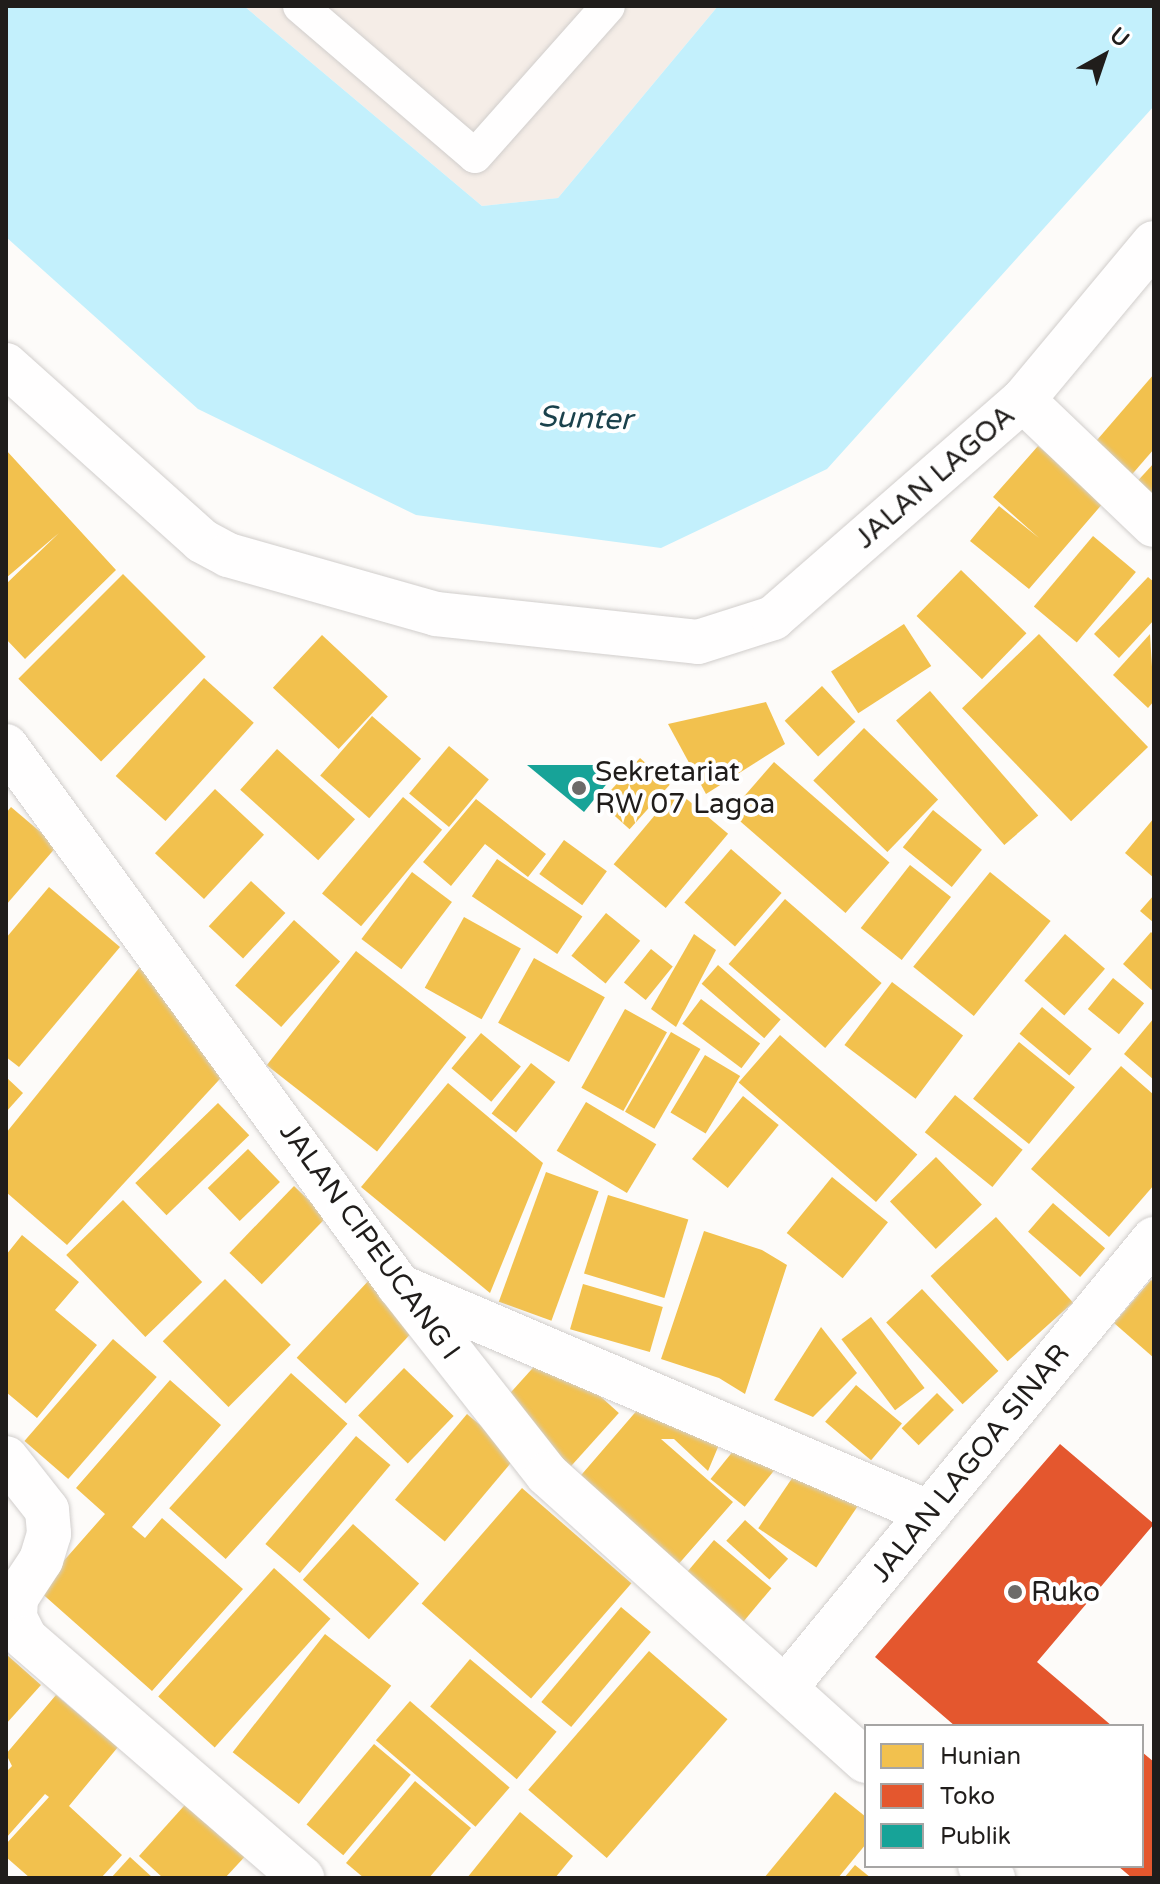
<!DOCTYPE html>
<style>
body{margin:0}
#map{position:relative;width:1160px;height:1884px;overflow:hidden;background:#fdfbf9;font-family:"Varela Round",sans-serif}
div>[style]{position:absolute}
.built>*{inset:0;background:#f5ede7}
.water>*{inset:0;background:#c3f0fc}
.homes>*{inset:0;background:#f2c14e;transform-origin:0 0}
.shops>*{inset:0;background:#e4572e}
.public>*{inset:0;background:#17a398}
.roads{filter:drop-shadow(0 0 2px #d1cecc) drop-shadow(0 0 2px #d1cecc)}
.service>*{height:34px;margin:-17px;padding:0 17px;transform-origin:17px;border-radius:17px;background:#fffefe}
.minor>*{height:44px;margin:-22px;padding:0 22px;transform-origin:22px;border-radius:22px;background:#fffefe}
.tertiary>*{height:44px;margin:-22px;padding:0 22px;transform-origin:22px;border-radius:22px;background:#fffefe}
.dots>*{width:22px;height:22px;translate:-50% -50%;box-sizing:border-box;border:4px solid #fff;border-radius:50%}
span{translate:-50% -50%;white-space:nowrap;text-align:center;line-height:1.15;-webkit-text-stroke:8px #fff;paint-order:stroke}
.street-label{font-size:28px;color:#201d1b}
.poi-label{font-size:28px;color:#201d1b}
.left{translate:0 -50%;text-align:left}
.water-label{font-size:30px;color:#1b424c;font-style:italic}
.frame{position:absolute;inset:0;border:8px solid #201d1b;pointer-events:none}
.legend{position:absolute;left:864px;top:1724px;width:280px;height:144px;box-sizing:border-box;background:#fff;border:2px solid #a6a5a4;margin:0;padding:10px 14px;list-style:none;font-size:24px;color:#201d1b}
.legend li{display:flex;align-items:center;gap:16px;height:40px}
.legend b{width:40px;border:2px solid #a6a5a4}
.north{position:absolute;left:1064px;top:16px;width:80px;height:80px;-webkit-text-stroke:6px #fff;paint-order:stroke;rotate:40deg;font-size:22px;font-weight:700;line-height:32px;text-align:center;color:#201d1b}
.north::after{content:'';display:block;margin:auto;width:28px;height:36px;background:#201d1b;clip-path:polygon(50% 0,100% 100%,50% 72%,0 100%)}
</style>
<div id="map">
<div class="built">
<i style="clip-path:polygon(244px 6px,718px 6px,558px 198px,482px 206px)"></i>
</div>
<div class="water">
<i style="clip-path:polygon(6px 6px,244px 6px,482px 206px,558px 198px,718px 6px,1154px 6px,1154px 106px,827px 469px,661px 548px,416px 515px,198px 409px,6px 237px)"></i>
</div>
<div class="homes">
<i style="clip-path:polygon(1154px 374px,1154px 449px,1128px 479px,1091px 447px)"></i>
<i style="clip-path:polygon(1038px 446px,1104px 502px,1029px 589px,970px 541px,999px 506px,1039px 538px,993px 497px)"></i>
<i style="clip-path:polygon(6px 450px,116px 570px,25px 659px,6px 639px,6px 584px,59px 533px,6px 578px)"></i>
<i style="clip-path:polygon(1154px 463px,1154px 506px,1133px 486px)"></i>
<i style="left:1093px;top:536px;width:56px;height:92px;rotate:40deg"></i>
<i style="left:961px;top:570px;width:91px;height:64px;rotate:44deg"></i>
<i style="left:123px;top:574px;width:117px;height:148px;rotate:45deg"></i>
<i style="clip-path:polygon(1148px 577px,1154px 582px,1154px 620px,1119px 658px,1094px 634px)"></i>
<i style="left:904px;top:624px;width:50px;height:87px;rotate:57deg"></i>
<i style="left:1039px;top:634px;width:157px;height:107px;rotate:46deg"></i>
<i style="clip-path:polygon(1150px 634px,1154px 701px,1148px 708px,1113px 675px)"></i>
<i style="left:322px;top:635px;width:90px;height:72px;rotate:43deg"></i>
<i style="left:204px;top:678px;width:67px;height:132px;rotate:42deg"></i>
<i style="left:822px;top:686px;width:49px;height:51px;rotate:47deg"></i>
<i style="left:930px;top:691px;width:165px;height:45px;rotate:49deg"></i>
<i style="clip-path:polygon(766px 702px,785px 744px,706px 794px,668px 724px)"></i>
<i style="left:372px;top:716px;width:65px;height:79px;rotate:41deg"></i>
<i style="left:864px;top:728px;width:103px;height:73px;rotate:44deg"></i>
<i style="left:449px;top:746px;width:52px;height:62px;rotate:40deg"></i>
<i style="left:277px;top:749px;width:105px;height:55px;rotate:42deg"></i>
<i style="left:640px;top:758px;width:40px;height:60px;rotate:42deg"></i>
<i style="left:774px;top:762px;width:153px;height:67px;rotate:41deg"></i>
<i style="left:215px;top:789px;width:67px;height:88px;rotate:43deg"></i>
<i style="left:676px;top:790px;width:68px;height:97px;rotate:40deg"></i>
<i style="left:403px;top:797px;width:51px;height:126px;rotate:40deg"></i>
<i style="clip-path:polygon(476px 799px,546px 854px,528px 877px,485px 844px,451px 886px,423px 862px)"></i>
<i style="clip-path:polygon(11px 807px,57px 846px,6px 905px,6px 813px)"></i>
<i style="left:933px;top:810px;width:63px;height:48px;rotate:39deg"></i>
<i style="clip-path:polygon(1154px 818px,1154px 878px,1125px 853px)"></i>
<i style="left:564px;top:840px;width:53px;height:42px;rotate:36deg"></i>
<i style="left:731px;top:849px;width:67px;height:71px;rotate:41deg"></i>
<i style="left:497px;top:859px;width:103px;height:45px;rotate:34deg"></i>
<i style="left:910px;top:865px;width:52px;height:80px;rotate:38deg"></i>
<i style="left:412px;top:872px;width:50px;height:84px;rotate:37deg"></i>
<i style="left:990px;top:872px;width:78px;height:122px;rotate:39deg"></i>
<i style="left:251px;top:881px;width:47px;height:62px;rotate:43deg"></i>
<i style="clip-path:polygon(49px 887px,120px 947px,19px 1067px,6px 1057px,6px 938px)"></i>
<i style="clip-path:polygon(1154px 895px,1154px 923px,1140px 911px)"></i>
<i style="left:785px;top:899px;width:128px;height:86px;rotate:41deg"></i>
<i style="left:606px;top:913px;width:44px;height:55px;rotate:39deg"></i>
<i style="left:464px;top:917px;width:65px;height:81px;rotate:29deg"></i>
<i style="left:294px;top:920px;width:62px;height:88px;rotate:42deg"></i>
<i style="clip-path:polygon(1151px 932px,1154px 935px,1154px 992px,1123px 964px)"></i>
<i style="clip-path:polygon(694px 934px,716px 950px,676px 1027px,651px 1009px)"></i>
<i style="left:1065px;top:934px;width:53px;height:62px;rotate:41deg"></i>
<i style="left:651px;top:949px;width:28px;height:43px;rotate:39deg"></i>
<i style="left:356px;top:951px;width:140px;height:145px;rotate:38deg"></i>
<i style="left:534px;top:958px;width:81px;height:74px;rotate:29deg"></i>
<i style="left:718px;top:965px;width:83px;height:25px;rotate:41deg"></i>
<i style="clip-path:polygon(140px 967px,230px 1068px,67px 1245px,6px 1192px,6px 1133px)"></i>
<i style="left:1113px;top:978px;width:40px;height:40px;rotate:39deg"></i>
<i style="left:892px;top:982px;width:89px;height:79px;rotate:37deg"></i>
<i style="left:701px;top:999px;width:74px;height:31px;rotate:37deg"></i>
<i style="left:1042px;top:1007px;width:65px;height:35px;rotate:40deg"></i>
<i style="left:625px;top:1009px;width:48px;height:90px;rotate:29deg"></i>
<i style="clip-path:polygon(1154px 1018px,1154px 1080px,1124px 1054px)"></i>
<i style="left:671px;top:1032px;width:34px;height:92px;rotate:30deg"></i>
<i style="left:481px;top:1033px;width:52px;height:46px;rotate:40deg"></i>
<i style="left:780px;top:1035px;width:182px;height:63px;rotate:41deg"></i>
<i style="left:1019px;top:1042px;width:72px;height:73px;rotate:39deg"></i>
<i style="left:705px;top:1055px;width:41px;height:67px;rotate:31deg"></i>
<i style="left:531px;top:1063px;width:31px;height:64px;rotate:38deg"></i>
<i style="clip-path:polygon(1121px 1066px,1154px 1095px,1154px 1185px,1109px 1237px,1031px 1169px)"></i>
<i style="clip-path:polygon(6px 1077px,23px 1093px,6px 1112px)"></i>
<i style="clip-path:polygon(448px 1083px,543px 1163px,490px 1293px,361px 1187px)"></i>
<i style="left:955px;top:1095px;width:87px;height:48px;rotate:39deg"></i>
<i style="left:743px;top:1096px;width:46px;height:81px;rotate:39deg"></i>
<i style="left:586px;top:1102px;width:82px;height:57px;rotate:31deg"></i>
<i style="left:218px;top:1103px;width:45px;height:115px;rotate:46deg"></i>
<i style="left:248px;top:1149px;width:46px;height:56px;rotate:46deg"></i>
<i style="left:936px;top:1157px;width:66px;height:64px;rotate:46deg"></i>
<i style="left:546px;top:1172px;width:56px;height:138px;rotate:20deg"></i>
<i style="left:832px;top:1177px;width:72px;height:72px;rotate:39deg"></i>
<i style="left:294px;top:1186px;width:45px;height:93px;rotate:44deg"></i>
<i style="left:608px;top:1195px;width:84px;height:82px;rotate:17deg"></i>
<i style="left:123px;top:1200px;width:114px;height:79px;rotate:46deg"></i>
<i style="left:1053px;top:1203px;width:69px;height:38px;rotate:41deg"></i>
<i style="left:996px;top:1217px;width:115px;height:88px;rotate:48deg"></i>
<i style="clip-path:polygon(704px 1231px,762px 1250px,787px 1265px,745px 1394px,719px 1378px,661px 1359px)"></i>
<i style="clip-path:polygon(22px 1235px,79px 1282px,55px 1310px,97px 1345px,37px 1418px,6px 1392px,6px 1255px)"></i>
<i style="left:371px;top:1278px;width:67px;height:109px;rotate:43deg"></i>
<i style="left:225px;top:1279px;width:93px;height:88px;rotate:45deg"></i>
<i style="clip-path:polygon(1151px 1280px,1154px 1282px,1154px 1358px,1114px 1323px)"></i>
<i style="left:583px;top:1284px;width:83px;height:47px;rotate:16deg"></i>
<i style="left:922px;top:1289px;width:112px;height:49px;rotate:47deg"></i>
<i style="left:871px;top:1317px;width:89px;height:37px;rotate:53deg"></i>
<i style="clip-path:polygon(821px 1327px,857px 1373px,813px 1417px,774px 1400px)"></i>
<i style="left:113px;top:1339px;width:58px;height:135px;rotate:41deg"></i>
<i style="left:549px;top:1350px;width:94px;height:76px;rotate:42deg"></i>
<i style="left:404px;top:1368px;width:69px;height:66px;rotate:44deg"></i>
<i style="left:291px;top:1373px;width:76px;height:182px;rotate:42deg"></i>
<i style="clip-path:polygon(170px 1380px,221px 1425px,132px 1527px,145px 1538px,162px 1518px,243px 1589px,152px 1691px,38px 1590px,105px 1514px,76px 1488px)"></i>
<i style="left:856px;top:1385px;width:60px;height:48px;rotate:40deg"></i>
<i style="left:937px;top:1393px;width:24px;height:50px;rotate:45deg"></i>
<i style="clip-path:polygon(639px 1408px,726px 1428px,708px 1471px,674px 1439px,661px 1439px,733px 1502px,669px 1575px,570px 1488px)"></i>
<i style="left:467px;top:1414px;width:65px;height:112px;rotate:40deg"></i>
<i style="left:747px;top:1434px;width:44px;height:58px;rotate:39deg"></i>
<i style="left:356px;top:1436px;width:45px;height:141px;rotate:40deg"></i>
<i style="left:803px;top:1462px;width:70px;height:80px;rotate:34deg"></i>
<i style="left:522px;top:1488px;width:145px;height:153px;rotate:41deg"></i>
<i style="left:745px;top:1520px;width:58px;height:28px;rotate:42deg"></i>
<i style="left:353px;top:1524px;width:89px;height:75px;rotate:42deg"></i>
<i style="left:714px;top:1540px;width:75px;height:59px;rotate:40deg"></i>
<i style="left:274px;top:1568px;width:76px;height:173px;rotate:42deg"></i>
<i style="left:621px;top:1607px;width:39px;height:124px;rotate:40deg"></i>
<i style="left:325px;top:1634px;width:84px;height:150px;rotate:38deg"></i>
<i style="left:649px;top:1651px;width:104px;height:184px;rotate:41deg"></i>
<i style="clip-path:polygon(6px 1654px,41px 1685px,6px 1724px)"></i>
<i style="left:470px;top:1659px;width:113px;height:62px;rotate:40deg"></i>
<i style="clip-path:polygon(56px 1695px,118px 1747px,69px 1806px,122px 1855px,101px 1878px,30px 1878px,6px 1857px,6px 1844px,49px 1797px,45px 1794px,6px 1838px,6px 1772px,12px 1766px,6px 1754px)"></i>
<i style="left:410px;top:1701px;width:132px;height:52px;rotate:41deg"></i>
<i style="left:374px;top:1744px;width:48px;height:105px;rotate:40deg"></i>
<i style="clip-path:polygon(415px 1781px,471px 1828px,429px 1878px,364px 1878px,346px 1863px)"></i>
<i style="clip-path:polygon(835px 1792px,866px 1817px,866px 1844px,838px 1878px,764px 1878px)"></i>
<i style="clip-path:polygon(192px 1797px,250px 1851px,225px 1878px,163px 1878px,139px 1856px)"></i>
<i style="clip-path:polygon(520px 1812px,573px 1856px,555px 1878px,467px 1878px)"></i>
<i style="clip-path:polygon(130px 1857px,153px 1878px,111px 1878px)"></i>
<i style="clip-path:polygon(855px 1865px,871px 1878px,844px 1878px)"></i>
</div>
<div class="shops">
<i style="clip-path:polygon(1060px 1444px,1154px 1524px,1037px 1662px,1112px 1726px,955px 1726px,875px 1657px)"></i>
<i style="clip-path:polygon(1142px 1752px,1154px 1762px,1154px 1878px,1132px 1878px,1118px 1866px,1142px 1866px)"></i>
</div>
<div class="public">
<i style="clip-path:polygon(527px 765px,622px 765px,584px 812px)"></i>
</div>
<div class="roads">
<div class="service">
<i style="left:300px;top:6px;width:230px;rotate:40.6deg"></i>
<i style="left:475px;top:156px;width:200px;rotate:-48.4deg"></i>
</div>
<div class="minor">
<i style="left:6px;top:365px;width:263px;rotate:41.9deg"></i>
<i style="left:202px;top:541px;width:30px;rotate:28deg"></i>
<i style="left:228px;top:555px;width:216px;rotate:15.8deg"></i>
<i style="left:436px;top:614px;width:263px;rotate:6.1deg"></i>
<i style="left:698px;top:642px;width:79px;rotate:-17.7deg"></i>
<i style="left:773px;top:618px;width:332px;rotate:-41.1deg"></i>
<i style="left:1023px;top:400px;width:204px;rotate:-50.2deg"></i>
<i style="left:1023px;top:400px;width:181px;rotate:43.7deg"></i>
<i style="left:399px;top:1286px;width:577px;rotate:23.15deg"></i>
<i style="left:6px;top:1458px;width:66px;rotate:51.7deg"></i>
<i style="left:47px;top:1510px;width:24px;rotate:85deg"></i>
<i style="left:49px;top:1534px;width:27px;rotate:107deg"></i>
<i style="left:41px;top:1560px;width:45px;rotate:123.3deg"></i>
<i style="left:16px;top:1598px;width:20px;rotate:93deg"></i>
<i style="left:15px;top:1618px;width:22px;rotate:63deg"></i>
<i style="left:25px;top:1638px;width:367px;rotate:40.9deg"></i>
</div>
<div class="tertiary">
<i style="left:6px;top:746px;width:668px;rotate:53.95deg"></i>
<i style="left:399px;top:1286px;width:239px;rotate:51.8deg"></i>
<i style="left:547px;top:1474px;width:429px;rotate:42deg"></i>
<i style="left:786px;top:1687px;width:580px;rotate:-50.6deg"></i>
<i style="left:980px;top:1866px;width:18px;rotate:43deg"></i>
</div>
</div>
<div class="dots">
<i style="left:579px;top:788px;background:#6d6b69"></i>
<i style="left:1015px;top:1592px;background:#6d6b69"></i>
</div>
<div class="street-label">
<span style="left:935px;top:477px;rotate:-41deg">JALAN LAGOA</span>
<span style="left:370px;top:1241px;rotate:54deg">JALAN CIPEUCANG I</span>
<span style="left:970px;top:1463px;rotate:-51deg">JALAN LAGOA SINAR</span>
</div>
<div class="poi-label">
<span class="left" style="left:595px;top:788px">Sekretariat<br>RW 07 Lagoa</span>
<span class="left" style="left:1031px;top:1592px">Ruko</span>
</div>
<div class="water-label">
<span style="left:585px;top:419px;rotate:2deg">Sunter</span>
</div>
<div class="frame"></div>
<ul class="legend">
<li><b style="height:22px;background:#f2c14e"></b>Hunian</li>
<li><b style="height:22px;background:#e4572e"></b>Toko</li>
<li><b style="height:22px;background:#17a398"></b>Publik</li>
</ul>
<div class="north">U</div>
</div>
